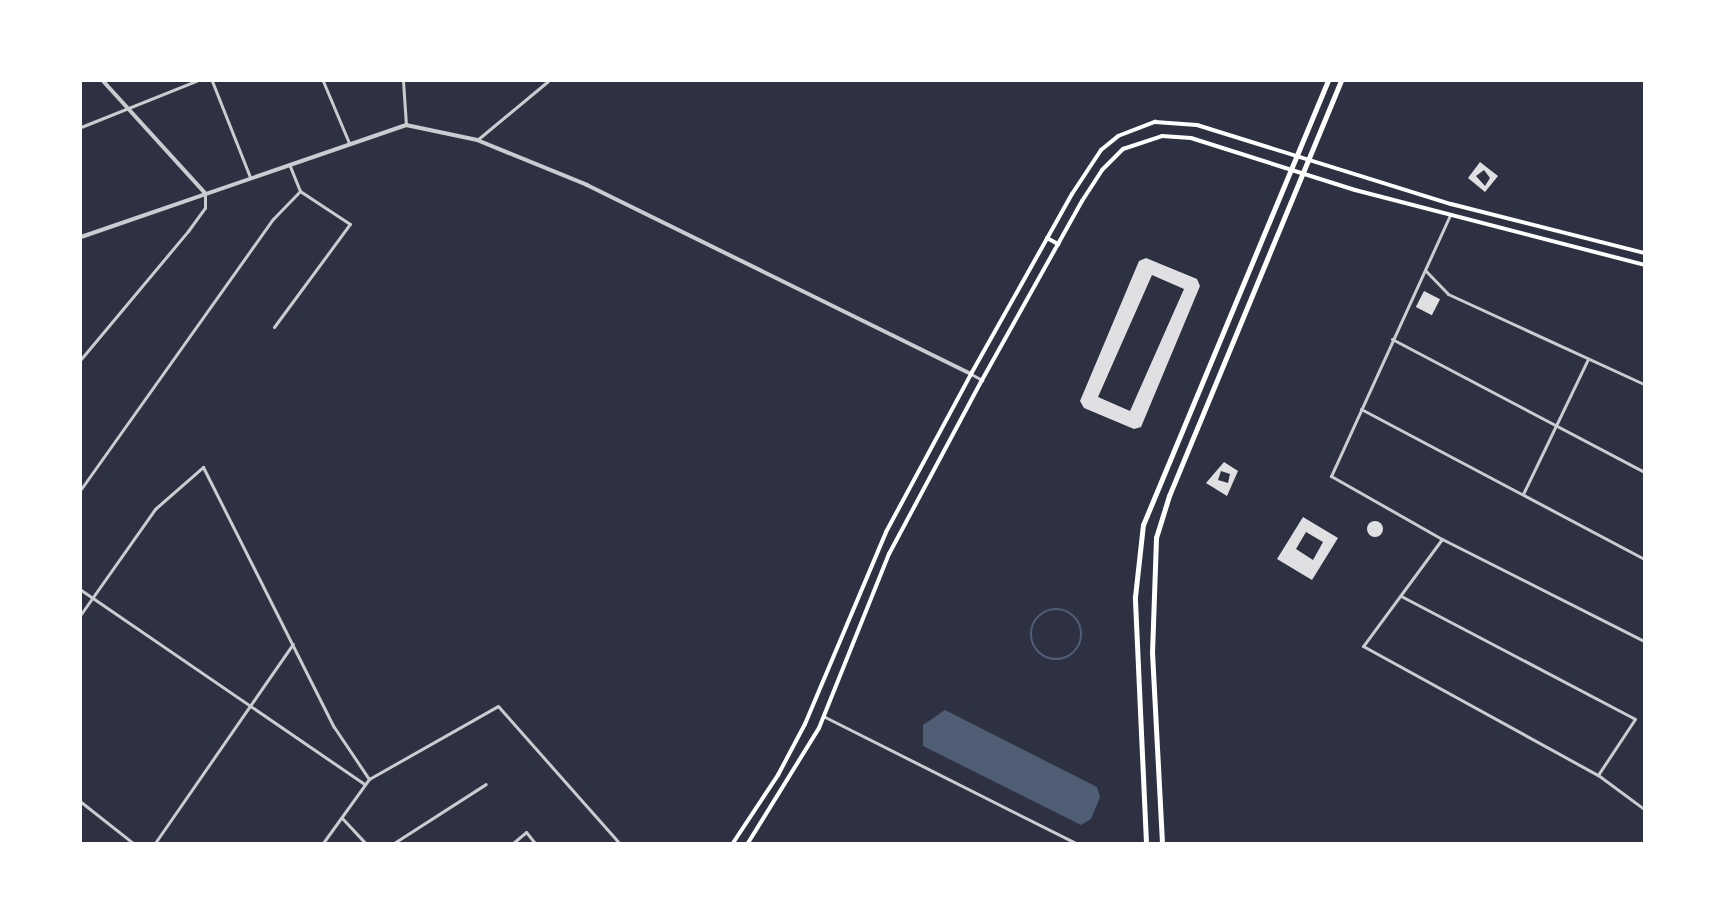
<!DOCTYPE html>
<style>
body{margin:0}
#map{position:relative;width:1725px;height:924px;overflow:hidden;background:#2d3142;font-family:Montserrat,sans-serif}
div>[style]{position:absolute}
.water>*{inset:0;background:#4f5d75}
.stream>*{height:2px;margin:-1px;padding:0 1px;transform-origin:1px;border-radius:1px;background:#4f5d75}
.stream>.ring{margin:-1px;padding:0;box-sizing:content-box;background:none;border:2px solid #4f5d75;border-radius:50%}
.building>*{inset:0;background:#e0e0e3;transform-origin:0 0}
.round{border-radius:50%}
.minor>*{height:3px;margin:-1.5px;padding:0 1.5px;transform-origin:1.5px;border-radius:1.5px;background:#caccd0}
.tertiary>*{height:4px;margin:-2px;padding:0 2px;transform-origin:2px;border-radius:2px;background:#caccd0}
.secondary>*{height:4px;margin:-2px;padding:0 2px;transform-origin:2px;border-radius:2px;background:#fff}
.primary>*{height:4.5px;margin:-2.25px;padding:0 2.25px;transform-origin:2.25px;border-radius:2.25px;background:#fff}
span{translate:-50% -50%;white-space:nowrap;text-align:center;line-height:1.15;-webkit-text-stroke:6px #fff;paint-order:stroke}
.frame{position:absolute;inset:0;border:82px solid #fff;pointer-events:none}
</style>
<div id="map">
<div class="water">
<i style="clip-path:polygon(945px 710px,1097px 787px,1100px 797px,1091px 819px,1081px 825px,923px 746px,923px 725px)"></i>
</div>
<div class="stream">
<i class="ring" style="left:1031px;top:609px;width:48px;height:48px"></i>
</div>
<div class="building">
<i style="clip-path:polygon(evenodd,1480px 162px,1498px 176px,1485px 192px,1468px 178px,1480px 162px,1484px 170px,1490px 178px,1485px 186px,1476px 176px,1484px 170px)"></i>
<i style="clip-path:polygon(evenodd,1146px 258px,1197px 279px,1200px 286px,1141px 427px,1134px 429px,1084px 408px,1080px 401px,1139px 261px,1146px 258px,1152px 275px,1184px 289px,1130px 411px,1098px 397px,1152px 275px)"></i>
<i style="left:1424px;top:291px;width:18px;height:18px;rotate:27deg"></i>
<i style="clip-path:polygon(evenodd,1224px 462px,1238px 471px,1227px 496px,1206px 483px,1224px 462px,1221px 471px,1230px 474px,1228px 483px,1218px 480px,1221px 471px)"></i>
<i style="clip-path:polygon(evenodd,1303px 517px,1338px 538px,1312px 580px,1277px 559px,1303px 517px,1306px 532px,1323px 542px,1313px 560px,1296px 549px,1306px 532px)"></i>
<i class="round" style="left:1367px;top:521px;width:16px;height:16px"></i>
</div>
<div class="minor">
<i style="left:212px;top:81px;width:103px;rotate:68.4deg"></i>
<i style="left:323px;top:81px;width:67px;rotate:67.2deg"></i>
<i style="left:403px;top:81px;width:44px;rotate:86.1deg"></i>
<i style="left:81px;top:127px;width:124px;rotate:-21.8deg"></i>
<i style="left:477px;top:140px;width:92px;rotate:-39.7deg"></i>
<i style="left:1450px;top:215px;width:287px;rotate:114.5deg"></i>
<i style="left:1331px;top:476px;width:128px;rotate:29.6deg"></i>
<i style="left:1442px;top:539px;width:226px;rotate:26.8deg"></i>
<i style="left:1425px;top:270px;width:33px;rotate:46deg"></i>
<i style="left:1448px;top:294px;width:216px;rotate:24.7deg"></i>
<i style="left:274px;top:327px;width:128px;rotate:-53.6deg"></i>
<i style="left:350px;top:224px;width:60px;rotate:-146.6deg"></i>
<i style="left:1392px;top:339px;width:285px;rotate:27.8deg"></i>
<i style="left:81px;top:359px;width:167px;rotate:-50.1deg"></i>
<i style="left:188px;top:231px;width:29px;rotate:-54deg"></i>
<i style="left:205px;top:208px;width:14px;rotate:-90deg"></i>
<i style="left:971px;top:374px;width:13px;rotate:29deg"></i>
<i style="left:1361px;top:409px;width:320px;rotate:27.9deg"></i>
<i style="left:81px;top:489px;width:331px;rotate:-54.6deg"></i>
<i style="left:273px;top:219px;width:39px;rotate:-46deg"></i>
<i style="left:300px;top:191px;width:29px;rotate:-112deg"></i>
<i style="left:1523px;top:494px;width:148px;rotate:-64.3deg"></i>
<i style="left:1442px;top:539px;width:133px;rotate:126.4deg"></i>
<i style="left:1363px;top:646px;width:268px;rotate:28.8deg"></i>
<i style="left:1598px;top:775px;width:57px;rotate:36.5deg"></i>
<i style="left:81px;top:590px;width:343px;rotate:34.4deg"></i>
<i style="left:1401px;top:596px;width:264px;rotate:27.7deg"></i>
<i style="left:1635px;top:719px;width:67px;rotate:123.5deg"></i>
<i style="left:81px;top:614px;width:128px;rotate:-54.8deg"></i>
<i style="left:155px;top:509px;width:64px;rotate:-41.2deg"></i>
<i style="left:203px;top:467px;width:291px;rotate:63.3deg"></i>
<i style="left:334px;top:727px;width:63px;rotate:56.1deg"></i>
<i style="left:823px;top:716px;width:282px;rotate:26.7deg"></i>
<i style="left:81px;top:802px;width:66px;rotate:38.3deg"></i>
<i style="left:342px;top:818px;width:34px;rotate:47deg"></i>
<i style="left:155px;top:843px;width:242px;rotate:-55.3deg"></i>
<i style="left:323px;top:843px;width:79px;rotate:-54.3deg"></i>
<i style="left:369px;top:779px;width:148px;rotate:-29.5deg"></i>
<i style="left:498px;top:706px;width:183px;rotate:48.5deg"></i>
<i style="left:394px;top:843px;width:109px;rotate:-32.7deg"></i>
<i style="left:513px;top:843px;width:17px;rotate:-40deg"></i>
<i style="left:526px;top:832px;width:14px;rotate:51deg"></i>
</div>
<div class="tertiary">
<i style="left:103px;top:81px;width:151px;rotate:47.7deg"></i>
<i style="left:81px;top:237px;width:344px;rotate:-19deg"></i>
<i style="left:406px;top:125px;width:73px;rotate:11.9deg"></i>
<i style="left:477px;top:140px;width:119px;rotate:22.2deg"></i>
<i style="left:587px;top:185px;width:428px;rotate:26.2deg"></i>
</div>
<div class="secondary">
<i style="left:1047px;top:238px;width:13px;rotate:29deg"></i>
<i style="left:733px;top:843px;width:82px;rotate:-56.5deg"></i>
<i style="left:778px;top:775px;width:58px;rotate:-62.1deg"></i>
<i style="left:805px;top:724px;width:208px;rotate:-67.1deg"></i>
<i style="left:886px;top:532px;width:179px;rotate:-61.7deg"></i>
<i style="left:971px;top:374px;width:206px;rotate:-60.7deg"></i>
<i style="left:1072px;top:194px;width:53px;rotate:-56.6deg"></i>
<i style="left:1101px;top:150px;width:22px;rotate:-39deg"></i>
<i style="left:1118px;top:136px;width:40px;rotate:-21deg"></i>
<i style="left:1155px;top:122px;width:42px;rotate:4.1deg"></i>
<i style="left:1197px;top:125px;width:266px;rotate:17.3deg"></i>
<i style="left:1451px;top:204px;width:199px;rotate:14.2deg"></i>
<i style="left:748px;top:843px;width:135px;rotate:-58.3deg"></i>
<i style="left:819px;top:728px;width:188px;rotate:-68.1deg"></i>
<i style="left:889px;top:554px;width:197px;rotate:-61.9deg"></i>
<i style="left:982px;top:380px;width:205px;rotate:-60.8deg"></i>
<i style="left:1082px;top:201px;width:37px;rotate:-57deg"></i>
<i style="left:1102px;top:170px;width:30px;rotate:-45deg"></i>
<i style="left:1123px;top:149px;width:41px;rotate:-18.4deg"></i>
<i style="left:1162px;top:136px;width:29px;rotate:4deg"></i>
<i style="left:1191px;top:138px;width:172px;rotate:17.6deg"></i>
<i style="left:1355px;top:190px;width:299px;rotate:14.5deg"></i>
</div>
<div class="primary">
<i style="left:1146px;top:843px;width:246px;rotate:-92.6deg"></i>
<i style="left:1135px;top:597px;width:72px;rotate:-83.7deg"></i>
<i style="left:1143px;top:525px;width:481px;rotate:-67.4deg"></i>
<i style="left:1162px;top:843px;width:190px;rotate:-93deg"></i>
<i style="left:1152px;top:653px;width:115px;rotate:-88deg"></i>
<i style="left:1156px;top:538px;width:44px;rotate:-72.8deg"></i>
<i style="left:1169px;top:496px;width:449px;rotate:-67.5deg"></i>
</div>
<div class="frame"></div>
</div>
